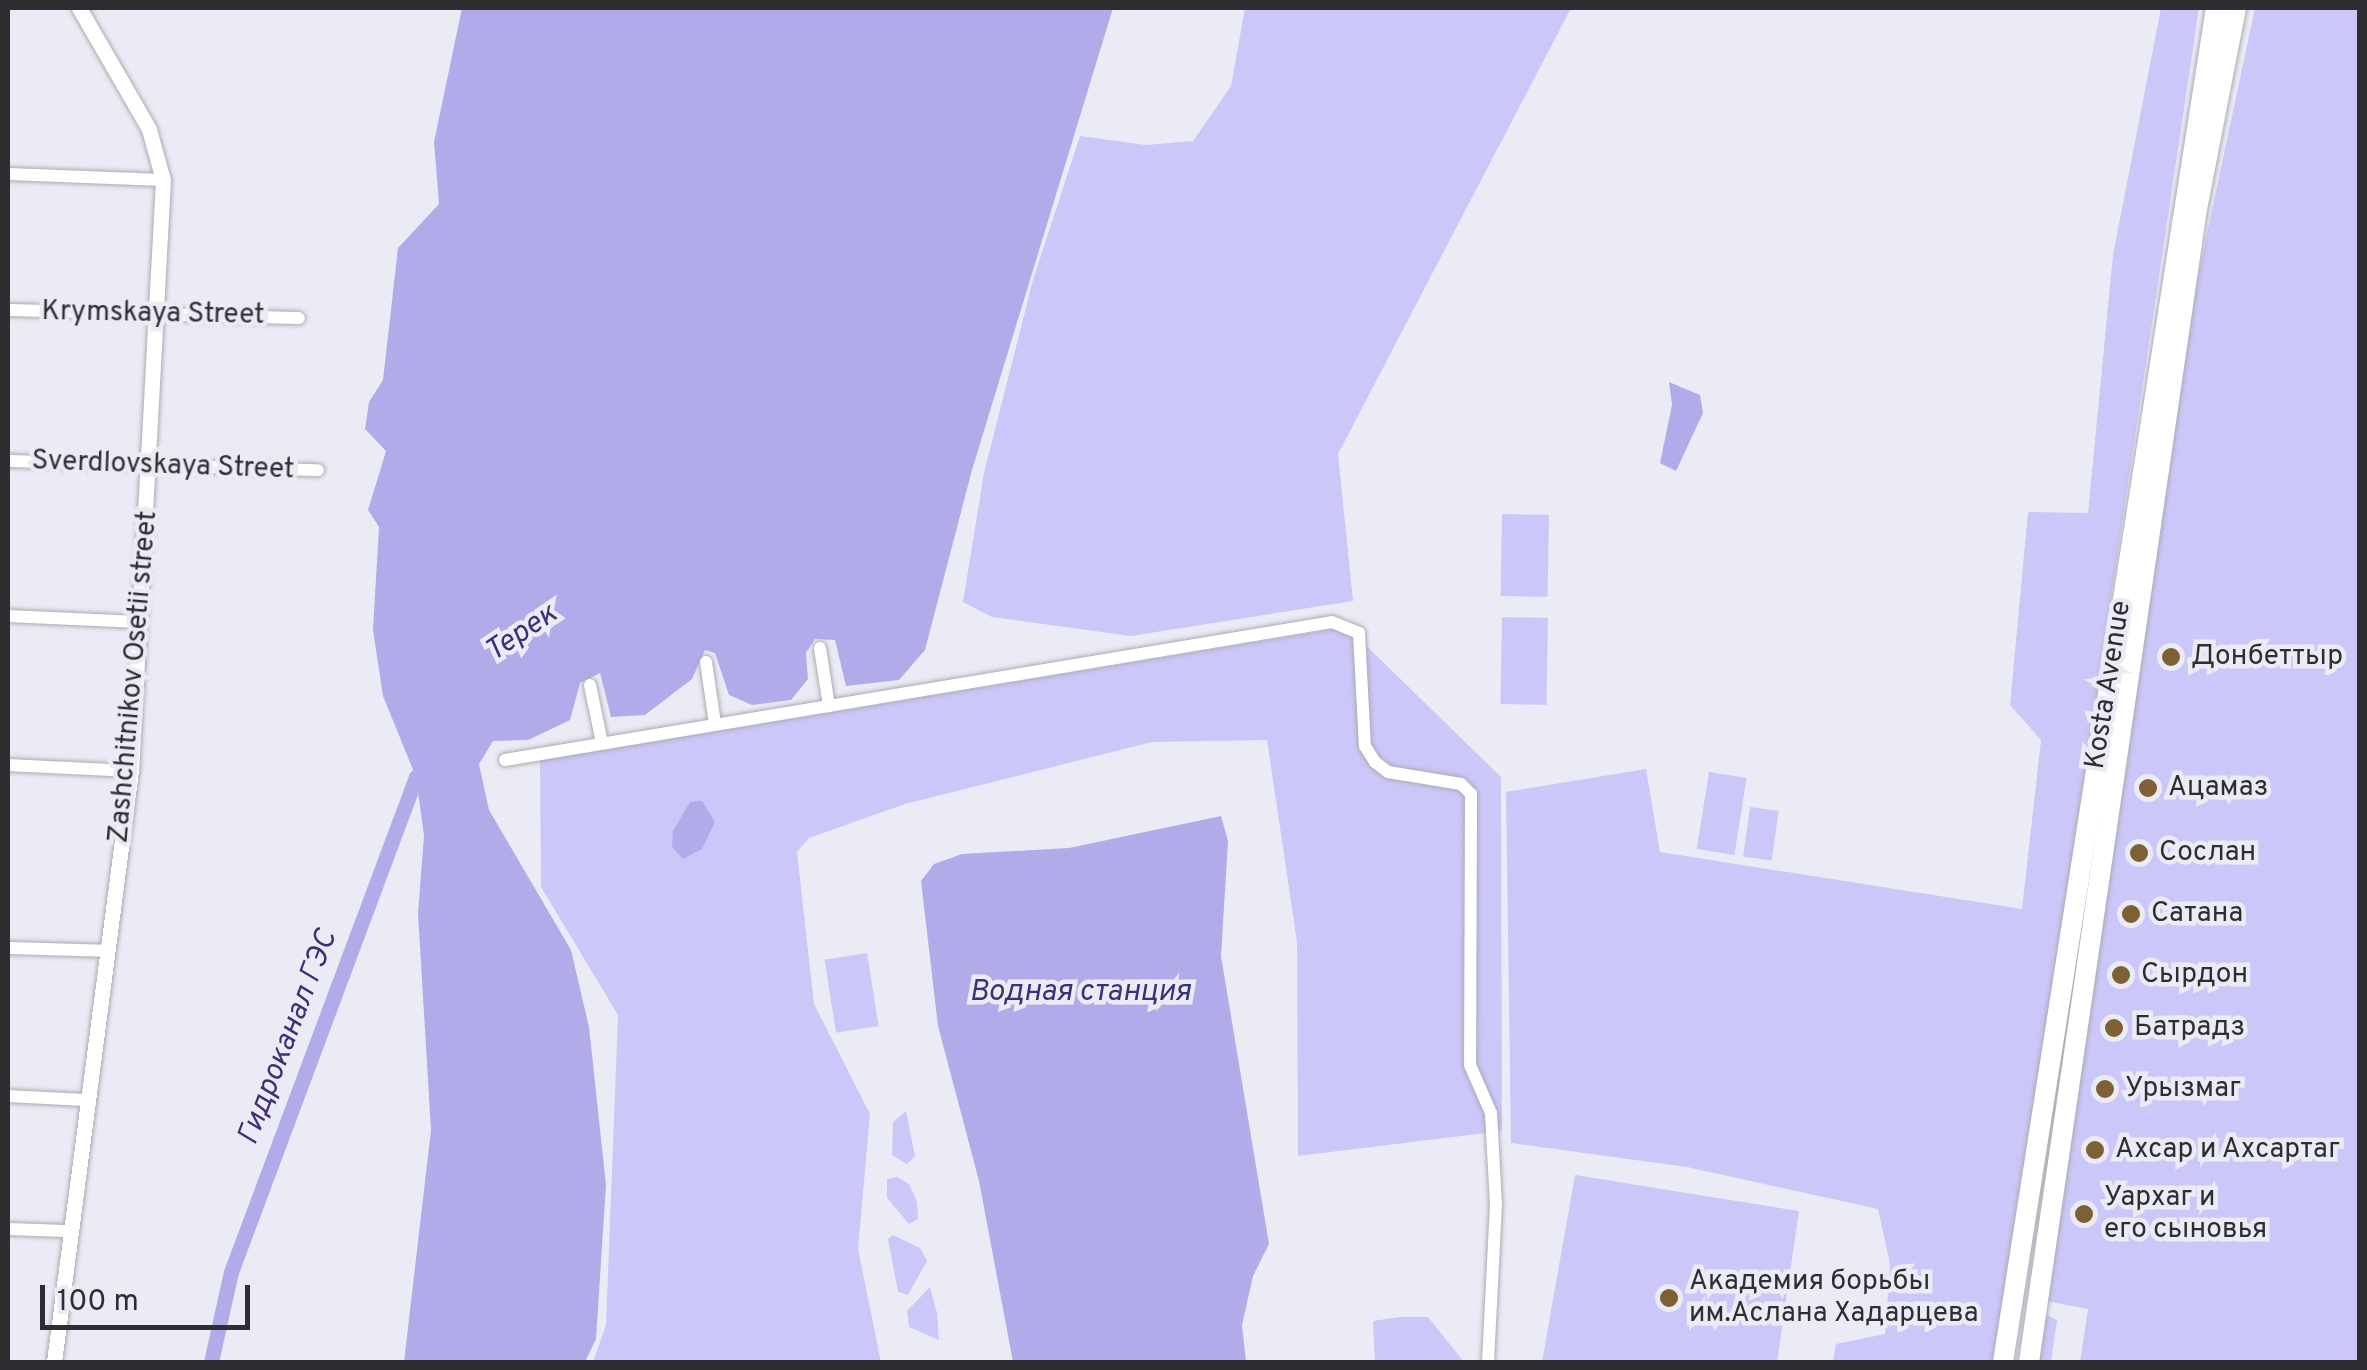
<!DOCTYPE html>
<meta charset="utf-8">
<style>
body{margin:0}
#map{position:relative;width:2367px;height:1370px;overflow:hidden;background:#ebebf5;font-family:Overpass,sans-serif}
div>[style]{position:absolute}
.green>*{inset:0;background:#cbc7f9;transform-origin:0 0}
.water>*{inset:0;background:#b1ace9}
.canal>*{height:15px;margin:-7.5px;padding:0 7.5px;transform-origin:7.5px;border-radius:7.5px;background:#b1ace9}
.roads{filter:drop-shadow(0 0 2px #ababb4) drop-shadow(0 0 2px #ababb4)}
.minor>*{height:12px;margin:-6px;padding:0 6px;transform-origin:6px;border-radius:6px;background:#fff}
.tertiary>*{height:15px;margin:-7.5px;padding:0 7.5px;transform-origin:7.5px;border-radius:7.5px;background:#fff}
.primary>*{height:20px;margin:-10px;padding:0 10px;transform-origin:10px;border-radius:10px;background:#fff}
.dots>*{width:28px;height:28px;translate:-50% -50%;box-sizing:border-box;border:5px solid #ebebf5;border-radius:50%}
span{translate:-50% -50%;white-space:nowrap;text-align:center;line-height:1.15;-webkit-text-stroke:9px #ebebf5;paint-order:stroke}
.street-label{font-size:28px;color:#2e2e32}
.poi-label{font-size:28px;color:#2e2e32}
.left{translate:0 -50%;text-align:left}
.water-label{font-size:30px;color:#3d3077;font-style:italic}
.frame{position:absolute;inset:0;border:10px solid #2e2e32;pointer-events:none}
.scale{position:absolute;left:40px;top:1285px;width:210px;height:45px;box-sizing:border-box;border:5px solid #2e2e32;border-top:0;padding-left:12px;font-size:30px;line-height:35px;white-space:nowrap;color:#2e2e32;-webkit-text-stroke:8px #ebebf5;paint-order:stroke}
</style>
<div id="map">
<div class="green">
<i style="clip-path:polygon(1245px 8px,1571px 8px,1338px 454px,1353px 601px,1131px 636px,992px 617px,963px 602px,984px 473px,1033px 280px,1080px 136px,1146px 145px,1193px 141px,1231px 86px)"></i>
<i style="clip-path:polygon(2161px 8px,2199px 8px,1997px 1362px,1833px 1362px,1836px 1344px,1885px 1334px,1890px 1264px,1878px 1209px,1687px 1167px,1511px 1143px,1506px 792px,1646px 769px,1660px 852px,2022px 909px,2041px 740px,2010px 705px,2028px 512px,2088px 513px,2113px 255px)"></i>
<i style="clip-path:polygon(2255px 8px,2359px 8px,2359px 1362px,2080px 1362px,2088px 1309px,2046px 1301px,2195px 290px)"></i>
<i style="left:1502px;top:514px;width:47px;height:82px;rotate:1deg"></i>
<i style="left:1502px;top:617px;width:46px;height:87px;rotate:1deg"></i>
<i style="clip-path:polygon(1347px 627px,1501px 777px,1502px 1131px,1298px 1156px,1297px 942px,1267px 740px,1152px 742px,905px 804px,809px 838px,797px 852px,814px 1004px,870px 1114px,858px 1249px,881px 1362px,593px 1362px,606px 1325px,618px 1015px,541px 887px,540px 760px)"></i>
<i style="left:1709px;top:772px;width:38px;height:78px;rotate:9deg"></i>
<i style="left:1750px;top:807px;width:29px;height:50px;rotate:8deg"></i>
<i style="left:867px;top:953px;width:74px;height:43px;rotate:81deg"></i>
<i style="clip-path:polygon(906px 1111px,915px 1156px,907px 1164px,892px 1155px,893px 1122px)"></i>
<i style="clip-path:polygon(1575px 1175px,1799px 1211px,1777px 1362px,1542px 1362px)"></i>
<i style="clip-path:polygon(897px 1177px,909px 1184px,917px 1202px,918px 1219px,909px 1224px,887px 1198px,887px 1179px)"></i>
<i style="clip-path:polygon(893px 1235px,920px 1248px,927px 1261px,908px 1295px,898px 1292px,888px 1239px)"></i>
<i style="clip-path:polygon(930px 1287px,937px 1313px,939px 1340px,909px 1327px,907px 1311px)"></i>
<i style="clip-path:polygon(2046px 1315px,2057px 1320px,2051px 1362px,2037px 1362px)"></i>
<i style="clip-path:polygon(1400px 1317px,1428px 1317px,1464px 1362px,1375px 1362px,1373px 1321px)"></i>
</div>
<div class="water">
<i style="clip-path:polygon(462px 8px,1113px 8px,972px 470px,925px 650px,899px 680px,846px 686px,835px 640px,815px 639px,806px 653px,808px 679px,791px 700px,752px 705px,729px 695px,715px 653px,705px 650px,692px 679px,645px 715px,611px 717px,600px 673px,580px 683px,570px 720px,528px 740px,493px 741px,479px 764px,489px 810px,571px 950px,589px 1027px,606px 1185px,596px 1339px,585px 1362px,404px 1362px,431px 1130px,418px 913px,424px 836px,416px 777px,383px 696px,373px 630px,379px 527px,368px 510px,386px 451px,365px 429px,369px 402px,383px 380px,398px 248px,439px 204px,434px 142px)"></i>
<i style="clip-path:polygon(1669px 382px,1700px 395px,1703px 413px,1676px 471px,1660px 463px,1672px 405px)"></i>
<i style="clip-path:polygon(702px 801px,715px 822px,702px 849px,683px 859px,672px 847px,673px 831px,690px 802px)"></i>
<i style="clip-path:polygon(1221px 816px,1228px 841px,1221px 956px,1269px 1244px,1253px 1276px,1242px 1325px,1246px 1362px,1013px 1362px,979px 1181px,938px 1026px,921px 881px,934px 864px,962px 854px,1069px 848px)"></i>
</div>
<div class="canal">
<i style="left:211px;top:1362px;width:92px;rotate:-77.5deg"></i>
<i style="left:231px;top:1272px;width:528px;rotate:-69.51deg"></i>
<i style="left:416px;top:777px;width:18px;rotate:-45deg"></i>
</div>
<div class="roads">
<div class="minor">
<i style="left:8px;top:174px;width:155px;rotate:2.2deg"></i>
<i style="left:8px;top:310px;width:291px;rotate:1.6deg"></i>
<i style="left:8px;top:461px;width:310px;rotate:1.7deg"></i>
<i style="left:8px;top:616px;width:131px;rotate:2.6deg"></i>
<i style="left:820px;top:648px;width:59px;rotate:81.2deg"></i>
<i style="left:706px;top:662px;width:63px;rotate:81.7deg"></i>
<i style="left:590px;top:685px;width:59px;rotate:78.3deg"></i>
<i style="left:505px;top:760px;width:838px;rotate:-9.47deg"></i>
<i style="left:1332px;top:622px;width:29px;rotate:22deg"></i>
<i style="left:1359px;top:633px;width:113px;rotate:87deg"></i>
<i style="left:1365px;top:746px;width:19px;rotate:58deg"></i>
<i style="left:1375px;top:762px;width:16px;rotate:38deg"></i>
<i style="left:1388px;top:772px;width:74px;rotate:9.3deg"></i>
<i style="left:1461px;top:784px;width:14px;rotate:45deg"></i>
<i style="left:1471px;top:794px;width:271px;rotate:90.2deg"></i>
<i style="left:1470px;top:1065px;width:52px;rotate:66.4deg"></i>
<i style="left:1491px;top:1113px;width:91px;rotate:86.9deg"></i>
<i style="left:1496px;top:1204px;width:158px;rotate:92.9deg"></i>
<i style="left:8px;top:765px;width:123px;rotate:2.8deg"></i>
<i style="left:8px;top:948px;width:99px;rotate:1.7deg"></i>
<i style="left:8px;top:1096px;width:76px;rotate:3deg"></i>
<i style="left:8px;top:1229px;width:59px;rotate:1.9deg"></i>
</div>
<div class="tertiary">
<i style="left:54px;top:1362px;width:596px;rotate:-82.58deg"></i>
<i style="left:131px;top:771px;width:592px;rotate:-86.9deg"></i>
<i style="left:163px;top:180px;width:53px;rotate:-105.4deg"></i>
<i style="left:149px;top:129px;width:140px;rotate:-120deg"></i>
</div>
<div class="primary">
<i style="left:2003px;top:1362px;width:1371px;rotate:-81.06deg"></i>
<i style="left:2029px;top:1362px;width:1165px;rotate:-81.71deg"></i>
<i style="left:2197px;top:209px;width:205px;rotate:-79deg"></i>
</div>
</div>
<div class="dots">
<i style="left:2171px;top:657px;background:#7d6033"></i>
<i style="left:2148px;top:788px;background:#7d6033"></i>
<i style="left:2139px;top:853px;background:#7d6033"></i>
<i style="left:2131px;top:914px;background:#7d6033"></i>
<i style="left:2121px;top:975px;background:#7d6033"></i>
<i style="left:2114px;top:1028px;background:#7d6033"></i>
<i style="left:2105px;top:1089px;background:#7d6033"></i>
<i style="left:2095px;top:1150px;background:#7d6033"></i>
<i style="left:2084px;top:1214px;background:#7d6033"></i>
<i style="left:1669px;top:1298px;background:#7d6033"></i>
</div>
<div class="street-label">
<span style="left:153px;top:314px;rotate:1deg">Krymskaya Street</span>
<span style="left:163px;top:466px;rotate:2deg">Sverdlovskaya Street</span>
<span style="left:134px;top:677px;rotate:-85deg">Zashchitnikov Osetii street</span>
<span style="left:2109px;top:685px;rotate:-81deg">Kosta Avenue</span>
</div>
<div class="poi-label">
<span class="left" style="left:2191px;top:657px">Донбеттыр</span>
<span class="left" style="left:2168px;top:788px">Ацамаз</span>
<span class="left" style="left:2159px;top:853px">Сослан</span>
<span class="left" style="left:2151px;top:914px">Сатана</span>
<span class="left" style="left:2141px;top:975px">Сырдон</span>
<span class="left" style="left:2134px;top:1028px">Батрадз</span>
<span class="left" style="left:2125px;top:1089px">Урызмаг</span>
<span class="left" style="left:2115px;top:1150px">Ахсар и Ахсартаг</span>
<span class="left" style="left:2104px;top:1214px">Уархаг и<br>его сыновья</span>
<span class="left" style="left:1689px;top:1298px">Академия борьбы<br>им.Аслана Хадарцева</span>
</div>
<div class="water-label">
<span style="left:522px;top:634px;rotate:-34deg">Терек</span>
<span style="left:1080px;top:993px">Водная станция</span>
<span style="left:289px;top:1038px;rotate:-69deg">Гидроканал ГЭС</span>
</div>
<div class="frame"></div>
<div class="scale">100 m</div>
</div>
